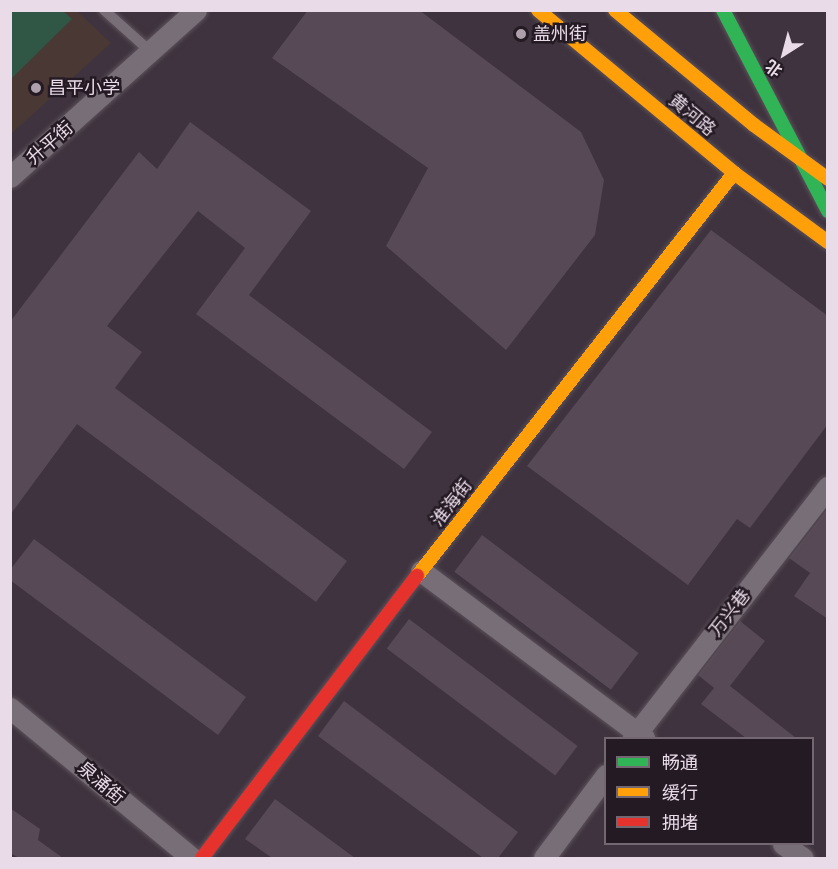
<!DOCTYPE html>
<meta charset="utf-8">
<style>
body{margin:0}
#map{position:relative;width:838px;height:869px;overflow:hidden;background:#3e333e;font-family:"Titillium Web","Noto Sans SC",sans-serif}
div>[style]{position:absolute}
.education>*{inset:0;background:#4a3834}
.green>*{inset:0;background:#305645}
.building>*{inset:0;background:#574a56;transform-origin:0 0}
.roads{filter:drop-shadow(0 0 2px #5c515b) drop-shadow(0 0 2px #5c515b)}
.lane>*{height:10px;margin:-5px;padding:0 5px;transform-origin:5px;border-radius:5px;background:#776e77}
.street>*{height:21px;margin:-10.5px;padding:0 10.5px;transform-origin:10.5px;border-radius:10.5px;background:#776e77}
.fast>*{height:14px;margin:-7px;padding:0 7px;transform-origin:7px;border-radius:7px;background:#30b455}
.slow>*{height:14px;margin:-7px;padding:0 7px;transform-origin:7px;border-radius:7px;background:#ff9f0a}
.jam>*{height:14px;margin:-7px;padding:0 7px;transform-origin:7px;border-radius:7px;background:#e5322d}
.dots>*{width:16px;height:16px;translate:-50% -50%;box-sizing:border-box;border:3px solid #241a23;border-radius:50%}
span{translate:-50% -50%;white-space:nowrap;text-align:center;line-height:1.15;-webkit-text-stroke:5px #241a23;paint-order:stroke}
.poi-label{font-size:18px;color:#e9dbe8}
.left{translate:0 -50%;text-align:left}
.street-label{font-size:18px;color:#e9dbe8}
.frame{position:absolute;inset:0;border:12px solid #e9dbe8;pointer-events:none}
.legend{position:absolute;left:604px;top:737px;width:210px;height:108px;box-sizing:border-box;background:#241a23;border:2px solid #736772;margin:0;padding:8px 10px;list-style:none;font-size:18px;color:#e9dbe8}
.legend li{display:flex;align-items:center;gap:12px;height:30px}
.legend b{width:30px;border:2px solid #736772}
.north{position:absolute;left:754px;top:24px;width:60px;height:60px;-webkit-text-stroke:4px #241a23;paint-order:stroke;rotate:216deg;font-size:16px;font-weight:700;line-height:24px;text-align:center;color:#e9dbe8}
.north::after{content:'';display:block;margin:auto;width:21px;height:27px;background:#e9dbe8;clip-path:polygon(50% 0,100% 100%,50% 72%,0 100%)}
</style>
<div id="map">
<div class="education">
<i style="clip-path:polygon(11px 11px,77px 11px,111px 43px,11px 134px)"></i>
</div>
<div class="green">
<i style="clip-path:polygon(11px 10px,63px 11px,72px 19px,11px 79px)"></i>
</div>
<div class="building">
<i style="clip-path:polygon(308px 10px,419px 10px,581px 132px,604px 180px,595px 235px,506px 350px,386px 246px,428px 168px,272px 58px)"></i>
<i style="clip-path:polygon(190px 122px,311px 211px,249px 295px,432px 432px,404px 469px,196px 314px,245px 248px,198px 211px,107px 326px,142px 352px,115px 388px,347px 561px,316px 602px,77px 424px,10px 515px,10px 322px,139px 152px,157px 169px)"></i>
<i style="clip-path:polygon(711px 230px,828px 316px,828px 424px,750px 528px,737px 519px,688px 585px,527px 466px)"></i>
<i style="clip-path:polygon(828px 508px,828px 619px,794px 596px,810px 573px,789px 558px)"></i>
<i style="left:482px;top:535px;width:196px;height:46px;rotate:37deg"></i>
<i style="clip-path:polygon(34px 539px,246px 697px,218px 735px,10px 580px,10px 570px)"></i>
<i style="left:409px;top:619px;width:211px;height:37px;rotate:37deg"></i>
<i style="clip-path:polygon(740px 621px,765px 641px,730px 686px,796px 738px,746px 738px,701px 704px,714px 688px,698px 675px)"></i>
<i style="clip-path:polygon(344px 701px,518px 832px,498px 858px,483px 858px,318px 736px)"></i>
<i style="clip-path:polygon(275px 799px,355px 858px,272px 858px,245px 839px)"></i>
<i style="clip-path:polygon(10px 808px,40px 829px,38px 840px,63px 858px,19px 858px,10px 853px)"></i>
</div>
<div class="roads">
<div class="lane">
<i style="left:104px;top:10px;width:63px;rotate:41.8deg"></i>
</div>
<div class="street">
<i style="left:10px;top:177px;width:250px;rotate:-41.9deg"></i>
<i style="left:421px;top:571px;width:279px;rotate:36.8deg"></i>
<i style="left:10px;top:708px;width:236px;rotate:39.5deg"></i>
<i style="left:633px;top:738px;width:318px;rotate:-52.2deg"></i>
<i style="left:783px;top:844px;width:24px;rotate:35deg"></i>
<i style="left:544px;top:858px;width:104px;rotate:-53.2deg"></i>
</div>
<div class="fast">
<i style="left:723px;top:10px;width:227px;rotate:62.4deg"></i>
</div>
<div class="slow">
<i style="left:538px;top:10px;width:255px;rotate:39.7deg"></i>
<i style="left:734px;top:173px;width:117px;rotate:36.3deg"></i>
<i style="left:615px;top:10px;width:180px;rotate:39.6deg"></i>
<i style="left:754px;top:125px;width:92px;rotate:36.1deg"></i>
<i style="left:417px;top:576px;width:513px;rotate:-51.81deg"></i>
</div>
<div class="jam">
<i style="left:202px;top:858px;width:355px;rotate:-52.7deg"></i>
</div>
</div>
<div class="dots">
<i style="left:521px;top:34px;background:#ada0ac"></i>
<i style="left:36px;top:88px;background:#ada0ac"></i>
</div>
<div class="poi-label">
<span class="left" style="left:533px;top:34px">盖州街</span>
<span class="left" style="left:48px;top:88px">昌平小学</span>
</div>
<div class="street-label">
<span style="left:692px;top:115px;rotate:40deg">黄河路</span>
<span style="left:50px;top:143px;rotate:-41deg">升平街</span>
<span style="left:452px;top:503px;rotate:-52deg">淮海街</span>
<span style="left:730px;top:613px;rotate:-52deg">万兴巷</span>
<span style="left:101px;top:783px;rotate:40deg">泉涌街</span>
</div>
<div class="frame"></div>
<ul class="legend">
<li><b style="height:8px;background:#30b455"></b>畅通</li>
<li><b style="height:8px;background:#ff9f0a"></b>缓行</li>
<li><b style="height:8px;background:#e5322d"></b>拥堵</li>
</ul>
<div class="north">北</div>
</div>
